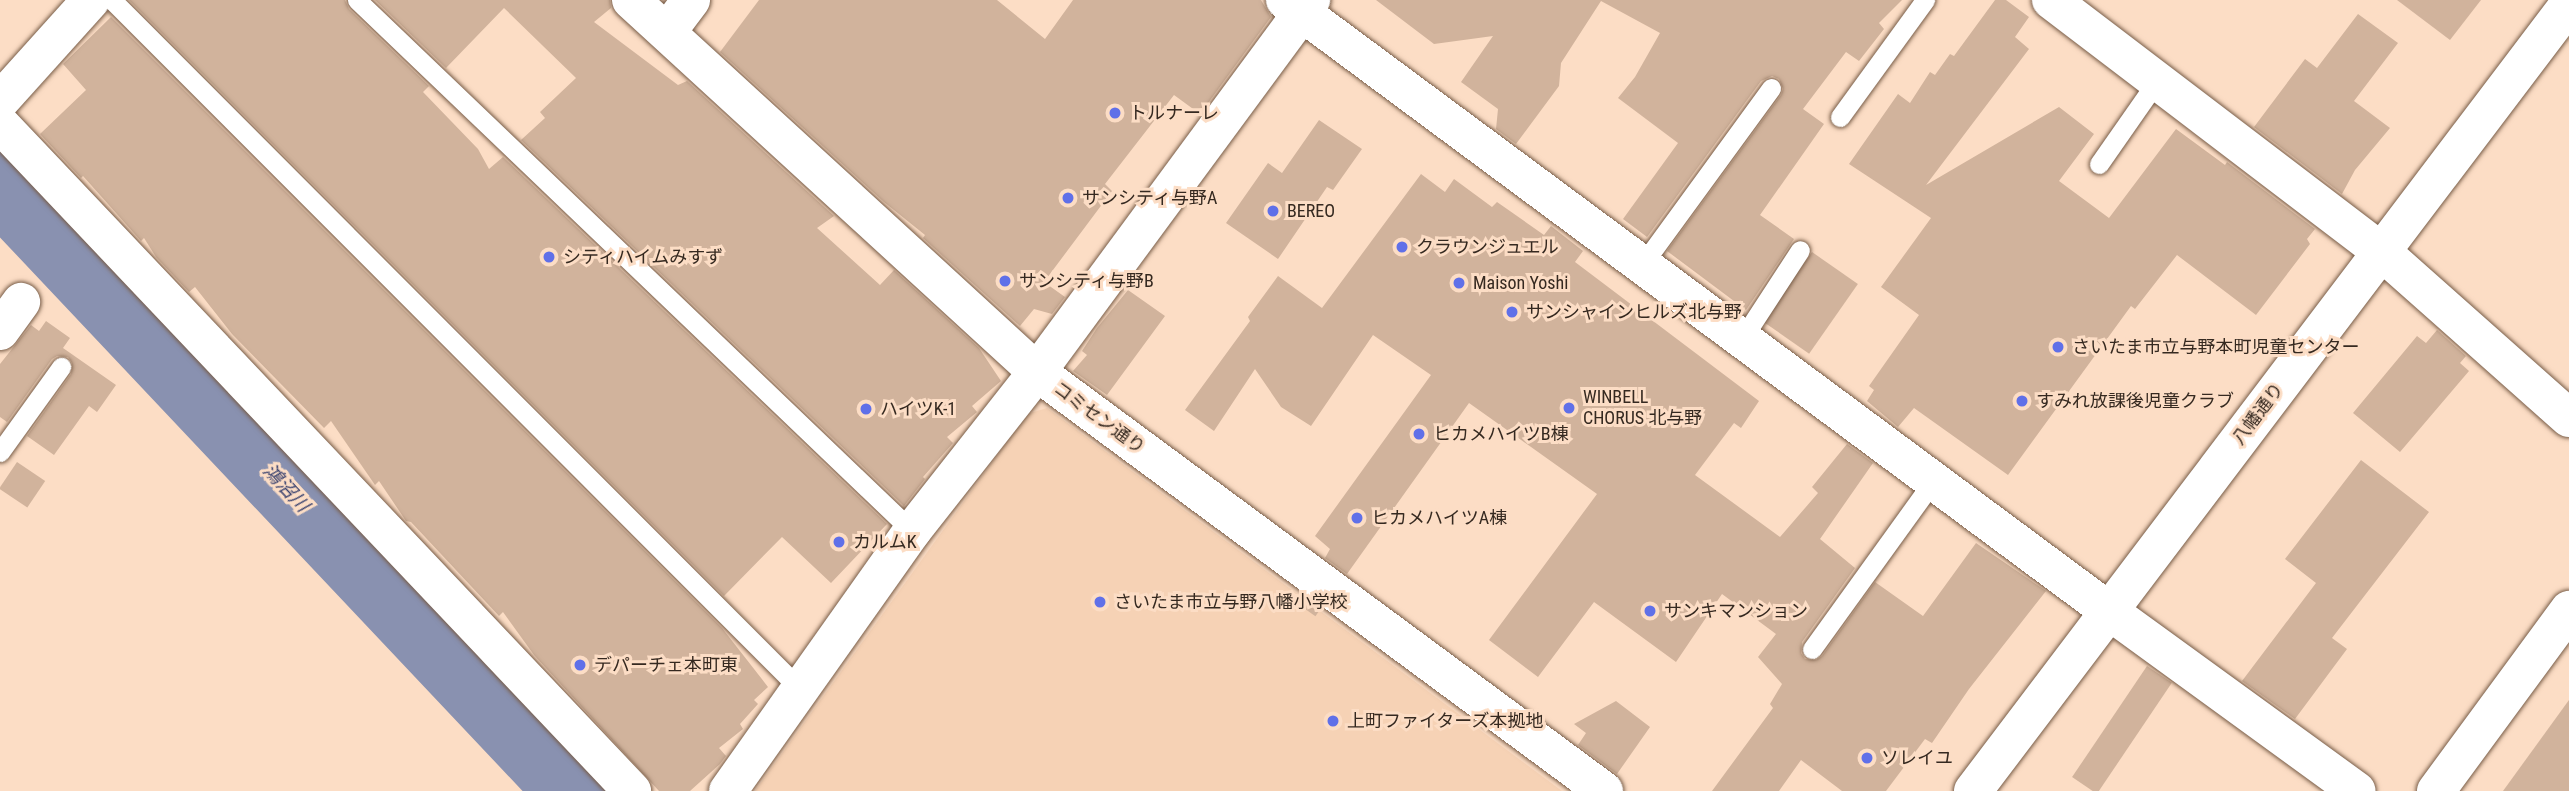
<!DOCTYPE html>
<meta charset="utf-8">
<style>
body{margin:0}
#map{position:relative;width:2569px;height:791px;overflow:hidden;background:#fcddc5;font-family:"Roboto Condensed","Noto Sans JP",sans-serif}
div>[style]{position:absolute}
.built>*{inset:0;background:#f6d2b5}
.river>*{height:72px;margin:-36px;padding:0 36px;transform-origin:36px;border-radius:36px;background:#8991b0}
.building>*{inset:0;background:#d1b39c;transform-origin:0 0}
.roads{filter:drop-shadow(0 0 2px #775c47) drop-shadow(0 0 2px #775c47)}
.service>*{height:19px;margin:-9.5px;padding:0 9.5px;transform-origin:9.5px;border-radius:9.5px;background:#fff}
.minor>*{height:38px;margin:-19px;padding:0 19px;transform-origin:19px;border-radius:19px;background:#fff}
.secondary>*{height:38px;margin:-19px;padding:0 19px;transform-origin:19px;border-radius:19px;background:#fff}
.dots>*{width:19px;height:19px;translate:-50% -50%;box-sizing:border-box;border:4px solid #fcddc5;border-radius:50%}
span{translate:-50% -50%;white-space:nowrap;text-align:center;line-height:1.15;-webkit-text-stroke:6px #fcddc5;paint-order:stroke}
.poi-label{font-size:18px;color:#352920}
.left{translate:0 -50%;text-align:left}
.street-label{font-size:18px;color:#352920}
.water-label{font-size:19px;color:#39426f;font-style:italic}
</style>
<div id="map">
<div class="built">
<i style="clip-path:polygon(1047px 408px,1562px 791px,755px 791px,1027px 414px)"></i>
</div>
<div class="river">
<i style="left:0;top:185px;width:833px;rotate:46.65deg"></i>
</div>
<div class="building">
<i style="clip-path:polygon(129px 0,345px 0,349px 9px,429px 86px,423px 92px,478px 149px,489px 169px,503px 157px,887px 524px,831px 583px,782px 537px,724px 596px)"></i>
<i style="clip-path:polygon(375px 0,610px 0,611px 8px,594px 22px,678px 85px,687px 81px,834px 216px,817px 228px,880px 285px,894px 270px,979px 348px,1001px 381px,972px 406px,977px 412px,947px 437px,953px 443px,923px 477px,925px 479px,904px 506px,521px 140px,545px 118px,540px 112px,576px 78px,504px 8px,446px 68px)"></i>
<i style="clip-path:polygon(759px 0,997px 0,1045px 39px,1073px 0,1261px 0,1271px 17px,1200px 114px,1174px 95px,1105px 184px,1112px 191px,1044px 282px,1065px 297px,1052px 314px,1034px 309px,1020px 326px,923px 238px,925px 235px,884px 202px,720px 52px)"></i>
<i style="clip-path:polygon(1376px 0,1902px 0,1879px 23px,1884px 29px,1859px 61px,1846px 52px,1803px 109px,1824px 124px,1760px 215px,1794px 239px,1746px 310px,1667px 251px,1781px 95px,1783px 89px,1779px 79px,1772px 76px,1761px 81px,1647px 237px,1623px 219px,1678px 143px,1618px 98px,1635px 77px,1660px 33px,1601px 1px,1561px 63px,1559px 86px,1516px 144px,1496px 129px,1498px 109px,1461px 82px,1493px 36px,1434px 44px)"></i>
<i style="clip-path:polygon(1995px 0,2006px 0,2029px 17px,2015px 37px,2029px 49px,1926px 185px,2059px 107px,2094px 134px,2059px 181px,2109px 218px,2176px 129px,2225px 165px,2227px 162px,2315px 229px,2307px 239px,2310px 244px,2256px 315px,2177px 255px,2135px 309px,2131px 306px,2008px 475px,1914px 408px,1898px 427px,1867px 401px,1874px 390px,1869px 386px,1919px 315px,1881px 287px,1931px 218px,1849px 164px,1898px 94px,1910px 103px,1930px 72px,1935px 75px,1950px 54px,1954px 56px)"></i>
<i style="clip-path:polygon(2397px 0,2481px 0,2450px 40px)"></i>
<i style="clip-path:polygon(2358px 14px,2398px 43px,2354px 101px,2390px 128px,2355px 170px,2342px 194px,2254px 127px,2305px 59px,2317px 68px)"></i>
<i style="clip-path:polygon(111px 17px,722px 628px,768px 687px,754px 700px,758px 704px,740px 724px,743px 729px,719px 748px,726px 756px,720px 764px,690px 791px,659px 791px,534px 655px,503px 612px,499px 616px,411px 522px,406px 521px,379px 481px,375px 485px,331px 421px,324px 428px,232px 334px,195px 287px,189px 292px,156px 257px,144px 238px,141px 241px,83px 176px,81px 178px,40px 134px,86px 90px,63px 64px)"></i>
<i style="clip-path:polygon(1319px 120px,1362px 149px,1333px 190px,1327px 187px,1278px 259px,1226px 223px,1268px 163px,1282px 173px)"></i>
<i style="clip-path:polygon(1421px 174px,1445px 192px,1454px 179px,1492px 207px,1497px 202px,1544px 235px,1551px 226px,1583px 251px,1575px 262px,1759px 401px,1741px 428px,1734px 423px,1695px 475px,1780px 537px,1818px 493px,1812px 487px,1847px 444px,1873px 463px,1820px 539px,1855px 568px,1802px 642px,1801px 653px,1805px 659px,1816px 660px,1822px 656px,1875px 582px,1923px 616px,1976px 543px,2046px 591px,1969px 689px,1932px 743px,1925px 739px,1886px 791px,1842px 791px,1801px 760px,1779px 791px,1712px 791px,1773px 708px,1770px 704px,1782px 684px,1758px 657px,1776px 634px,1722px 594px,1676px 662px,1594px 602px,1538px 677px,1489px 640px,1597px 494px,1469px 403px,1347px 574px,1325px 558px,1330px 549px,1315px 536px,1431px 375px,1373px 335px,1311px 426px,1281px 407px,1255px 369px,1214px 431px,1185px 410px,1250px 321px,1248px 317px,1278px 276px,1322px 308px)"></i>
<i style="left:1812px;top:252px;width:56px;height:85px;rotate:35deg"></i>
<i style="clip-path:polygon(1128px 290px,1165px 316px,1107px 395px,1073px 371px,1087px 355px,1082px 351px,1097px 328px)"></i>
<i style="clip-path:polygon(46px 321px,70px 338px,63px 348px,116px 385px,97px 412px,89px 406px,54px 455px,27px 436px,71px 374px,72px 363px,68px 357px,57px 356px,52px 359px,7px 422px,0 417px,0 364px,31px 325px,39px 331px)"></i>
<i style="clip-path:polygon(2437px 330px,2466px 356px,2460px 363px,2469px 371px,2400px 452px,2353px 413px,2417px 336px,2426px 343px)"></i>
<i style="clip-path:polygon(2361px 460px,2429px 512px,2332px 638px,2347px 649px,2295px 719px,2242px 681px,2316px 583px,2285px 559px)"></i>
<i style="left:17px;top:462px;width:34px;height:32px;rotate:34deg"></i>
<i style="left:1305px;top:598px;width:19px;height:9px;rotate:35deg"></i>
<i style="left:2147px;top:666px;width:30px;height:134px;rotate:34deg"></i>
<i style="clip-path:polygon(2569px 700px,2569px 791px,2503px 791px)"></i>
<i style="clip-path:polygon(1616px 701px,1650px 727px,1617px 774px,1578px 745px,1586px 733px,1574px 724px)"></i>
</div>
<div class="roads">
<div class="service">
<i style="left:112px;top:0;width:974px;rotate:45.04deg"></i>
<i style="left:357px;top:0;width:768px;rotate:43.73deg"></i>
<i style="left:1840px;top:117px;width:145px;rotate:-54deg"></i>
<i style="left:2099px;top:164px;width:101px;rotate:-55.1deg"></i>
<i style="left:1642px;top:265px;width:219px;rotate:-53.9deg"></i>
<i style="left:1742px;top:339px;width:106px;rotate:-56.9deg"></i>
<i style="left:0;top:452px;width:105px;rotate:-54.3deg"></i>
<i style="left:1812px;top:649px;width:207px;rotate:-54.2deg"></i>
</div>
<div class="minor">
<i style="left:631px;top:0;width:551px;rotate:42.5deg"></i>
<i style="left:1037px;top:372px;width:705px;rotate:36.46deg"></i>
<i style="left:1285px;top:0;width:1026px;rotate:36.56deg"></i>
<i style="left:2109px;top:611px;width:306px;rotate:36deg"></i>
<i style="left:2051px;top:0;width:416px;rotate:37.3deg"></i>
<i style="left:2382px;top:252px;width:250px;rotate:41.6deg"></i>
<i style="left:667px;top:32px;width:40px;rotate:-53deg"></i>
<i style="left:0;top:101px;width:136px;rotate:-48deg"></i>
<i style="left:0;top:124px;width:919px;rotate:46.54deg"></i>
<i style="left:0;top:331px;width:36px;rotate:-54deg"></i>
<i style="left:728px;top:791px;width:319px;rotate:-54.7deg"></i>
<i style="left:912px;top:531px;width:202px;rotate:-51.8deg"></i>
<i style="left:1037px;top:372px;width:462px;rotate:-53.6deg"></i>
<i style="left:2436px;top:791px;width:225px;rotate:-53.7deg"></i>
</div>
<div class="secondary">
<i style="left:1973px;top:791px;width:987px;rotate:-52.86deg"></i>
</div>
</div>
<div class="dots">
<i style="left:1115px;top:113px;background:#6070e8"></i>
<i style="left:1068px;top:198px;background:#6070e8"></i>
<i style="left:1273px;top:211px;background:#6070e8"></i>
<i style="left:1402px;top:247px;background:#6070e8"></i>
<i style="left:549px;top:257px;background:#6070e8"></i>
<i style="left:1005px;top:281px;background:#6070e8"></i>
<i style="left:1459px;top:283px;background:#6070e8"></i>
<i style="left:1512px;top:312px;background:#6070e8"></i>
<i style="left:2058px;top:347px;background:#6070e8"></i>
<i style="left:2022px;top:401px;background:#6070e8"></i>
<i style="left:1569px;top:408px;background:#6070e8"></i>
<i style="left:866px;top:409px;background:#6070e8"></i>
<i style="left:1419px;top:434px;background:#6070e8"></i>
<i style="left:1357px;top:518px;background:#6070e8"></i>
<i style="left:839px;top:542px;background:#6070e8"></i>
<i style="left:1100px;top:602px;background:#6070e8"></i>
<i style="left:1650px;top:611px;background:#6070e8"></i>
<i style="left:580px;top:665px;background:#6070e8"></i>
<i style="left:1333px;top:721px;background:#6070e8"></i>
<i style="left:1867px;top:758px;background:#6070e8"></i>
</div>
<div class="poi-label">
<span class="left" style="left:1129px;top:113px">トルナーレ</span>
<span class="left" style="left:1082px;top:198px">サンシティ与野A</span>
<span class="left" style="left:1287px;top:211px">BEREO</span>
<span class="left" style="left:1416px;top:247px">クラウンジュエル</span>
<span class="left" style="left:563px;top:257px">シティハイムみすず</span>
<span class="left" style="left:1019px;top:281px">サンシティ与野B</span>
<span class="left" style="left:1473px;top:283px">Maison Yoshi</span>
<span class="left" style="left:1526px;top:312px">サンシャインヒルズ北与野</span>
<span class="left" style="left:2072px;top:347px">さいたま市立与野本町児童センター</span>
<span class="left" style="left:1583px;top:408px">WINBELL<br>CHORUS 北与野</span>
<span class="left" style="left:2036px;top:401px">すみれ放課後児童クラブ</span>
<span class="left" style="left:880px;top:409px">ハイツK-1</span>
<span class="left" style="left:1433px;top:434px">ヒカメハイツB棟</span>
<span class="left" style="left:1371px;top:518px">ヒカメハイツA棟</span>
<span class="left" style="left:853px;top:542px">カルムK</span>
<span class="left" style="left:1114px;top:602px">さいたま市立与野八幡小学校</span>
<span class="left" style="left:1664px;top:611px">サンキマンション</span>
<span class="left" style="left:594px;top:665px">デパーチェ本町東</span>
<span class="left" style="left:1347px;top:721px">上町ファイターズ本拠地</span>
<span class="left" style="left:1881px;top:758px">ソレイユ</span>
</div>
<div class="street-label">
<span style="left:2258px;top:414px;rotate:-53deg">八幡通り</span>
<span style="left:1099px;top:418px;rotate:36deg">コミセン通り</span>
</div>
<div class="water-label">
<span style="left:286px;top:488px;rotate:47deg">鴻沼川</span>
</div>
</div>
